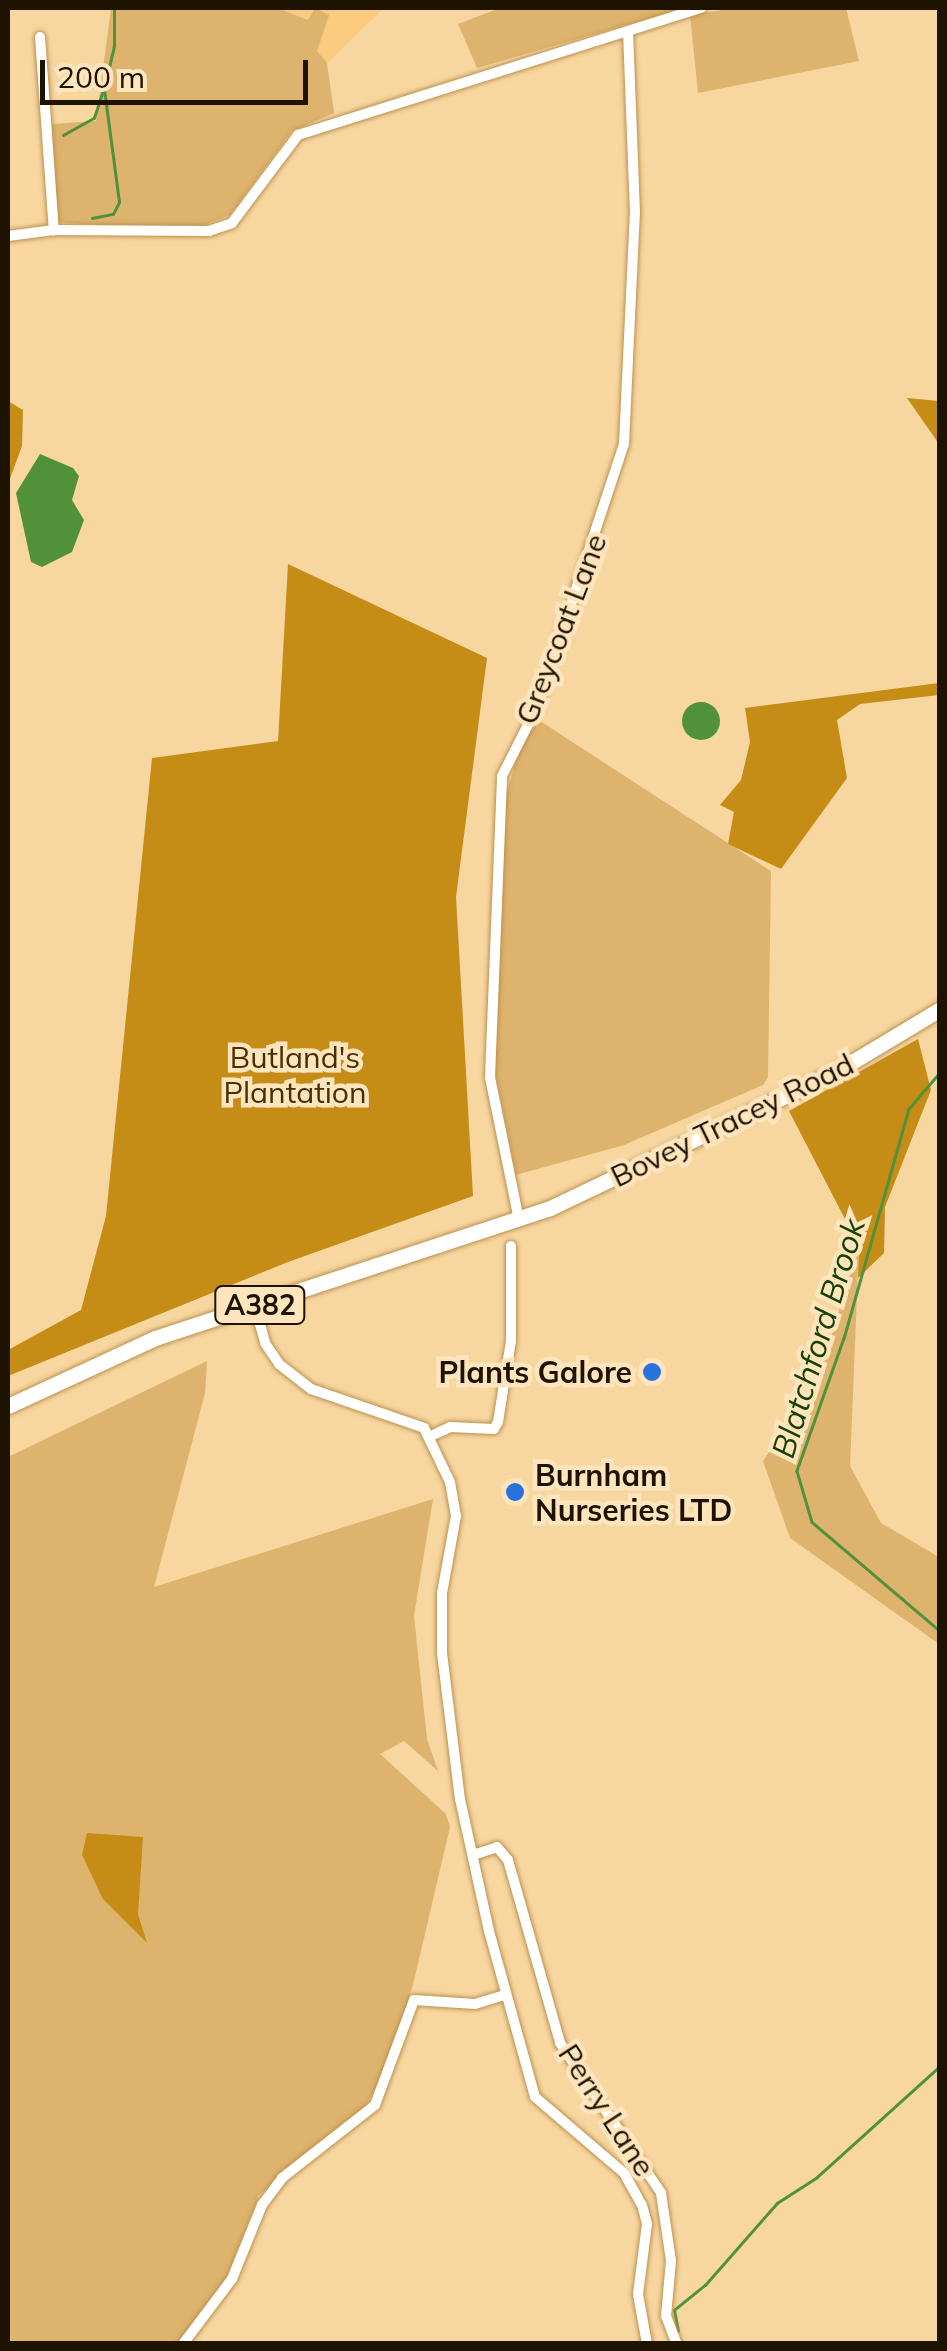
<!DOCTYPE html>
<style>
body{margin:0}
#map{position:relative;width:947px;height:2351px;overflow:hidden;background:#f8d6a0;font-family:Mulish,sans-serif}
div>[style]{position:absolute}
.built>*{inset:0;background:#faca7e}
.green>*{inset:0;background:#deb36d}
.forest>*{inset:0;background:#c58c16}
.water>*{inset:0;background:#51913c}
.round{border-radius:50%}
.stream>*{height:2.5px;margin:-1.25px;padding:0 1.25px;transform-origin:1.25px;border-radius:1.25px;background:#51913c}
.roads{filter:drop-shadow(0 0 2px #bb924f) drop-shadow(0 0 2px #bb924f)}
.minor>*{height:10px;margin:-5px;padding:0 5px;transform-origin:5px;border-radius:5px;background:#fff}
.primary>*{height:15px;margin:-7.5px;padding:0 7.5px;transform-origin:7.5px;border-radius:7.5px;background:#fff}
.dots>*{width:28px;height:28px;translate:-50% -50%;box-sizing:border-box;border:5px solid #ffe5bd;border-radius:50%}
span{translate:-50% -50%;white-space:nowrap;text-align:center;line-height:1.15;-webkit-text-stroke:9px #ffe5bd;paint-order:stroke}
.shield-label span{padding:2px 8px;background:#ffe5bd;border:2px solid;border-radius:8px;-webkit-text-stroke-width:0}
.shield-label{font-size:28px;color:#1e1200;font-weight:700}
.street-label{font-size:30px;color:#1e1200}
.park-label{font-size:30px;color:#462f01}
.poi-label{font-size:30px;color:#1e1200;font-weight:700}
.right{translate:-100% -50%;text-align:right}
.left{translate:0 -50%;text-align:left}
.water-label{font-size:32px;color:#164103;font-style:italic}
.frame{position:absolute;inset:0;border:10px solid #1e1200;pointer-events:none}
.scale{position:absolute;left:40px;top:60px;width:268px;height:45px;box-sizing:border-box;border:5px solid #1e1200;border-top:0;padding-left:12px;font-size:30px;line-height:35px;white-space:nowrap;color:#1e1200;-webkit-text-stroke:8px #ffe5bd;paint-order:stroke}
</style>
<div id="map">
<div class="built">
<i style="clip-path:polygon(278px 8px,384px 8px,327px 63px,317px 51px,308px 20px)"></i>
</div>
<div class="green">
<i style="clip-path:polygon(111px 8px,278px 8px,308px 20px,315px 8px,329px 15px,317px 51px,327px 63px,334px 113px,292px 131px,230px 215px,199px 227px,154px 229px,57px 222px,52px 124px,96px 121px)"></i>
<i style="clip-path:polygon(500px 8px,685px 8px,477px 68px,458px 24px)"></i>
<i style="clip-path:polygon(734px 8px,846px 8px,859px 61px,698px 93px,690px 15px)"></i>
<i style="clip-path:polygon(540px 721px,771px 871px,768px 1077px,763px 1085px,624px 1145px,516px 1175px,495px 1071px,505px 801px,520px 744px)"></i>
<i style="clip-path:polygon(859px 1246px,850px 1466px,881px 1523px,939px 1557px,939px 1644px,790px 1538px,763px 1461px,817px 1382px)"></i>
<i style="clip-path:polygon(207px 1361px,205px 1393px,154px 1587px,433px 1499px,414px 1616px,427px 1739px,438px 1771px,404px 1741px,380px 1754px,446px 1814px,450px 1827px,413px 1985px,382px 2078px,361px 2113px,259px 2195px,226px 2280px,178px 2343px,8px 2343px,8px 1457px)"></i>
</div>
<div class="forest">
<i style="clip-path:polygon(907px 398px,939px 401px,939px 444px)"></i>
<i style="clip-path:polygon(8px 401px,23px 410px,22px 446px,8px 484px)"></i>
<i style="clip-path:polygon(288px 564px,487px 658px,456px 897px,473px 1196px,288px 1262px,8px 1376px,8px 1350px,81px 1310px,106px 1216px,152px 758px,278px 741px)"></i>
<i style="clip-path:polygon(939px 683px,939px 695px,860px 704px,837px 720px,847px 778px,781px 869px,728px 844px,734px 812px,720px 805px,741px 780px,750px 742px,745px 708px)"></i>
<i style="clip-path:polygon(918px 1039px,931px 1090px,885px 1207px,884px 1253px,858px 1278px,859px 1246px,789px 1111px)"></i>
<i style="clip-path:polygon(87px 1833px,143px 1837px,138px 1914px,147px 1943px,103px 1899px,82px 1855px)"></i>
</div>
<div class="water">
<i style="clip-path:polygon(40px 454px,73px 468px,79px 476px,72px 500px,84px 520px,72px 552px,42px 567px,31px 562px,16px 493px)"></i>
<i class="round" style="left:682px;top:702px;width:38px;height:38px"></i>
</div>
<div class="stream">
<i style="left:275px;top:8px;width:3px"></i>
<i style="left:63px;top:135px;width:35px;rotate:-29deg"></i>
<i style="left:94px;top:118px;width:28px;rotate:-72deg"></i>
<i style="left:92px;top:218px;width:21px;rotate:-11deg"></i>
<i style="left:113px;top:214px;width:13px;rotate:-63deg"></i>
<i style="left:119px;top:202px;width:114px;rotate:-97.6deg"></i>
<i style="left:104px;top:89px;width:44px;rotate:-76.9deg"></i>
<i style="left:114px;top:46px;width:38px;rotate:-90deg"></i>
<i style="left:940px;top:1073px;width:48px;rotate:130.7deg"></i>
<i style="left:909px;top:1109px;width:238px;rotate:105.8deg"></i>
<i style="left:844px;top:1338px;width:141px;rotate:109.5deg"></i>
<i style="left:797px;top:1471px;width:53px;rotate:73.6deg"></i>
<i style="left:812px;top:1522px;width:168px;rotate:40.4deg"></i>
<i style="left:678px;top:2331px;width:21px;rotate:-101deg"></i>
<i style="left:674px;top:2310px;width:40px;rotate:-39deg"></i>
<i style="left:705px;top:2285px;width:109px;rotate:-48.7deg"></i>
<i style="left:777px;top:2203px;width:46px;rotate:-32.7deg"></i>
<i style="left:816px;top:2178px;width:167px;rotate:-42.1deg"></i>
</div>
<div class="roads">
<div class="minor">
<i style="left:40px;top:37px;width:194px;rotate:85.9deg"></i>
<i style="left:8px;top:236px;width:46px;rotate:-7.4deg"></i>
<i style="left:54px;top:230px;width:155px;rotate:0.4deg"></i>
<i style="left:209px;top:231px;width:24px;rotate:-19deg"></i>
<i style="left:232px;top:223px;width:110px;rotate:-53.1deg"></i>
<i style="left:298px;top:135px;width:423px;rotate:-17.5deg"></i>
<i style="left:519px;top:1220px;width:146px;rotate:-101.5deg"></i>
<i style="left:490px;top:1077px;width:301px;rotate:-87.7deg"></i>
<i style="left:502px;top:776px;width:77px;rotate:-63.1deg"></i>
<i style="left:537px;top:707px;width:277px;rotate:-71.7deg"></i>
<i style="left:624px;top:444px;width:231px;rotate:-87.3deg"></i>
<i style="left:635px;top:213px;width:179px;rotate:-92.2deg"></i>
<i style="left:255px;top:1307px;width:37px;rotate:74deg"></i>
<i style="left:265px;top:1343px;width:25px;rotate:56deg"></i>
<i style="left:279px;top:1364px;width:41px;rotate:38deg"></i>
<i style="left:311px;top:1389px;width:120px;rotate:19deg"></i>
<i style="left:424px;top:1428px;width:60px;rotate:64.3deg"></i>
<i style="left:450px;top:1482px;width:35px;rotate:80deg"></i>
<i style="left:456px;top:1516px;width:78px;rotate:100.3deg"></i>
<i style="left:442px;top:1593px;width:60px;rotate:90deg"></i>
<i style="left:442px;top:1653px;width:147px;rotate:83deg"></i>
<i style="left:460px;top:1799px;width:135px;rotate:77.6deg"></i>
<i style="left:489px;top:1931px;width:172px;rotate:74.5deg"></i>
<i style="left:535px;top:2097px;width:117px;rotate:40.5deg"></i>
<i style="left:624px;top:2173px;width:37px;rotate:61deg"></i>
<i style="left:642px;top:2205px;width:20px;rotate:75deg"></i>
<i style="left:647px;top:2224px;width:71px;rotate:97.3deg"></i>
<i style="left:638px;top:2294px;width:51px;rotate:79.8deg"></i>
<i style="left:431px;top:1436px;width:21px;rotate:-25deg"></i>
<i style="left:450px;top:1427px;width:44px;rotate:2.6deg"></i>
<i style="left:494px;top:1429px;width:8px;rotate:-60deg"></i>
<i style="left:498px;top:1422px;width:82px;rotate:-80.9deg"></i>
<i style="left:511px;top:1341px;width:95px;rotate:-90deg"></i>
<i style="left:473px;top:1855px;width:25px;rotate:-18deg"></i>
<i style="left:497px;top:1847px;width:17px;rotate:50deg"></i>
<i style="left:508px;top:1860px;width:190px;rotate:74.1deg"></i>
<i style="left:560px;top:2043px;width:181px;rotate:56deg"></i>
<i style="left:661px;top:2193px;width:69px;rotate:81.6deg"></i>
<i style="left:671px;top:2261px;width:55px;rotate:95.2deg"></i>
<i style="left:666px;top:2316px;width:30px;rotate:69deg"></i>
<i style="left:183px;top:2344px;width:81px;rotate:-53deg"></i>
<i style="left:232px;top:2279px;width:80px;rotate:-67.9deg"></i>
<i style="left:262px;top:2205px;width:34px;rotate:-53deg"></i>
<i style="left:282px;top:2178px;width:118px;rotate:-38.1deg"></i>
<i style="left:375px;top:2105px;width:112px;rotate:-69.6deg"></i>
<i style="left:414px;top:2000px;width:61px;rotate:3.8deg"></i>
<i style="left:475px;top:2004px;width:30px;rotate:-17deg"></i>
</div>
<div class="primary">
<i style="left:8px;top:1406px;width:162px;rotate:-24.8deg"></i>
<i style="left:155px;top:1338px;width:416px;rotate:-18.2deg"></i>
<i style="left:550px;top:1208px;width:318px;rotate:-25.5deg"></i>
<i style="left:837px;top:1071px;width:120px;rotate:-31deg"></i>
</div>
</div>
<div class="dots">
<i style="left:652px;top:1372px;background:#2872de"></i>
<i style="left:515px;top:1492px;background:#2872de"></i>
</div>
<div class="shield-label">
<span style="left:260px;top:1305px">A382</span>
</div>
<div class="street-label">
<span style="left:561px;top:629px;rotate:-69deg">Greycoat Lane</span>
<span style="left:732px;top:1120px;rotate:-26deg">Bovey Tracey Road</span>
<span style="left:607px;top:2110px;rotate:57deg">Perry Lane</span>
</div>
<div class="park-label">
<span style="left:295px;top:1074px">Butland's<br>Plantation</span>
</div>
<div class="poi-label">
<span class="right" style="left:632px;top:1372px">Plants Galore</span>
<span class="left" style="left:535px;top:1492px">Burnham<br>Nurseries LTD</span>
</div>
<div class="water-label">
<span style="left:818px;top:1338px;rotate:-73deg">Blatchford Brook</span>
</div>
<div class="frame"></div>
<div class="scale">200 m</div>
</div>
